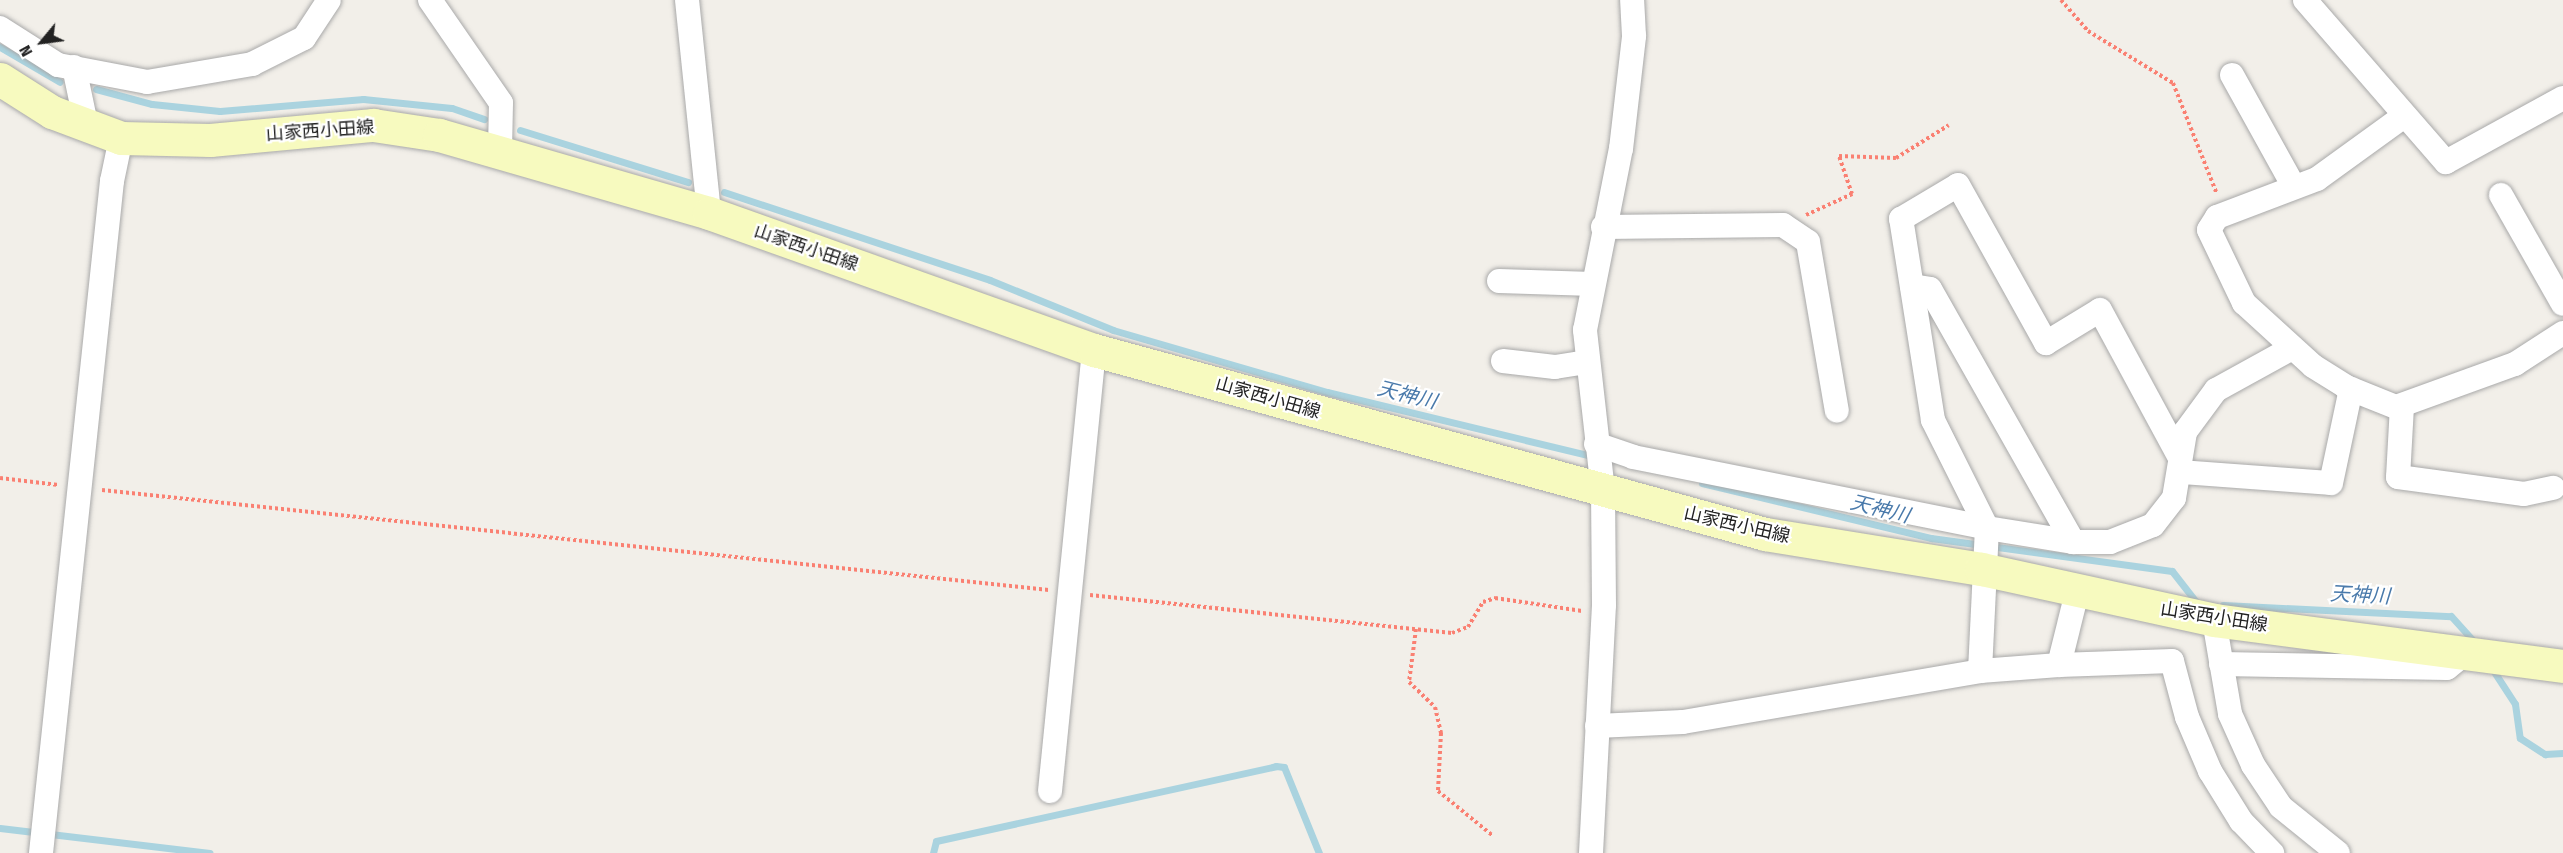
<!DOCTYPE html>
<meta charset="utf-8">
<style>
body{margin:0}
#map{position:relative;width:2563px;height:853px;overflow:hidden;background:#f2efe9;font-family:"Fira Sans Condensed","Noto Sans JP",sans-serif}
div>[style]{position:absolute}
.stream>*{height:7px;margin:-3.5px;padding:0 3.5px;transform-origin:3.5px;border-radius:3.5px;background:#aad3df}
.path>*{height:4px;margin-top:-2px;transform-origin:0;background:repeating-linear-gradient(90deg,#fa8072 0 3px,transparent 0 6px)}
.roads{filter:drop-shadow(0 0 2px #a9a9a9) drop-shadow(0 0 2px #a9a9a9)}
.minor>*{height:24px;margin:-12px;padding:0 12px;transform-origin:12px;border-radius:12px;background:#fff}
.secondary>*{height:33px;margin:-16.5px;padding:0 16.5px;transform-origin:16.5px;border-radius:16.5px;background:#f7fabf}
span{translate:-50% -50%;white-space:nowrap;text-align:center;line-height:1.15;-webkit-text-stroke:4.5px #fff;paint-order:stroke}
.street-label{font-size:18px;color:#222}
.water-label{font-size:20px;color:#4a7aab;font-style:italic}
.north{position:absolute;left:12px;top:12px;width:60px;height:60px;-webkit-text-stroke:4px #fff;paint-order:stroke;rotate:241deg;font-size:16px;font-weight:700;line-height:24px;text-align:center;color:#222}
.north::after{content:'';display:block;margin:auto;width:21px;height:27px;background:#222;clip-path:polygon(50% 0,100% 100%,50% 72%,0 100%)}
</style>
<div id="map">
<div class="stream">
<i style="left:0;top:47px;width:69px;rotate:30.3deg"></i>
<i style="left:96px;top:89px;width:58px;rotate:15deg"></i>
<i style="left:152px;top:104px;width:68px;rotate:5.9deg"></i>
<i style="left:220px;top:111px;width:144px;rotate:-4.8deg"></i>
<i style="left:363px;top:99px;width:89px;rotate:5.8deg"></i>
<i style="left:452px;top:108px;width:34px;rotate:19deg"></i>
<i style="left:520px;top:130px;width:176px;rotate:17.2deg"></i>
<i style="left:724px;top:192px;width:280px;rotate:18.3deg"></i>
<i style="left:990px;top:280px;width:133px;rotate:22.1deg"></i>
<i style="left:1113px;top:330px;width:223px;rotate:16.2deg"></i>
<i style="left:1327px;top:392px;width:276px;rotate:13.6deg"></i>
<i style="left:1702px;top:483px;width:236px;rotate:13.5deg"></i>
<i style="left:1931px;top:538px;width:243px;rotate:7.8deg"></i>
<i style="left:2172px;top:571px;width:41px;rotate:52deg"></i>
<i style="left:2223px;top:605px;width:228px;rotate:2.8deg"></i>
<i style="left:2451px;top:616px;width:36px;rotate:48deg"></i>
<i style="left:2491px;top:667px;width:44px;rotate:57deg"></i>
<i style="left:2515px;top:704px;width:34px;rotate:82deg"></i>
<i style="left:2520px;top:738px;width:30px;rotate:33deg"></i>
<i style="left:2545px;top:754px;width:18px;rotate:-3deg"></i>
<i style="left:0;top:828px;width:211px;rotate:6.8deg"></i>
<i style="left:933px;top:853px;width:12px;rotate:-76deg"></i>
<i style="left:936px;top:841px;width:348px;rotate:-12.4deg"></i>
<i style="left:1276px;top:766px;width:8px;rotate:7deg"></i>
<i style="left:1284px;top:767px;width:93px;rotate:67.9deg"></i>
</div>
<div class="path">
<i style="left:2061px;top:0;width:41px;rotate:48.9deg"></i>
<i style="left:2088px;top:31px;width:100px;rotate:31.5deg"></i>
<i style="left:2173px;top:83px;width:119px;rotate:68.4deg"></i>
<i style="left:1806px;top:215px;width:51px;rotate:-24.5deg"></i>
<i style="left:1852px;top:194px;width:40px;rotate:-108.9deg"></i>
<i style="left:1839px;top:156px;width:57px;rotate:2deg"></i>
<i style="left:1896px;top:158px;width:62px;rotate:-31.9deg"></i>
<i style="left:0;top:478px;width:59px;rotate:6.8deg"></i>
<i style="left:102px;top:490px;width:952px;rotate:6.03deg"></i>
<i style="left:1090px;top:595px;width:364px;rotate:6deg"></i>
<i style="left:1452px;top:633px;width:17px;rotate:-21deg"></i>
<i style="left:1468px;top:627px;width:29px;rotate:-59deg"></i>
<i style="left:1483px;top:602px;width:13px;rotate:-18deg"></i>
<i style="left:1495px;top:598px;width:88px;rotate:8.5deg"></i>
<i style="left:1416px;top:629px;width:53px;rotate:97.5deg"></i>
<i style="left:1409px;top:682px;width:36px;rotate:44deg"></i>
<i style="left:1435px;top:707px;width:27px;rotate:77deg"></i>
<i style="left:1441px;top:733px;width:58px;rotate:93deg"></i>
<i style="left:1438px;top:791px;width:70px;rotate:39.2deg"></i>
</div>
<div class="roads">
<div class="minor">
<i style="left:430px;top:0;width:125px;rotate:55.4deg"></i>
<i style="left:501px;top:103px;width:48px;rotate:91.2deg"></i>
<i style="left:687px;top:0;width:214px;rotate:84.1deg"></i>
<i style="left:2305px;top:0;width:215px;rotate:49deg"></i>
<i style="left:2446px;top:162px;width:133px;rotate:-28.7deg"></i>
<i style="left:0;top:28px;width:69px;rotate:32.5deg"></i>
<i style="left:58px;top:65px;width:91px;rotate:10.8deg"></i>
<i style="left:147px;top:82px;width:107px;rotate:-9.7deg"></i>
<i style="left:252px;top:64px;width:58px;rotate:-26.6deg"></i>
<i style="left:304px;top:38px;width:45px;rotate:-56.7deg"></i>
<i style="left:74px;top:67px;width:58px;rotate:78.1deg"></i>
<i style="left:2232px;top:75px;width:128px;rotate:61deg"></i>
<i style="left:2404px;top:116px;width:107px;rotate:144.1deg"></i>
<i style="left:2317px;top:179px;width:107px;rotate:159.2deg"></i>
<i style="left:2217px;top:217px;width:15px;rotate:122deg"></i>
<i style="left:2209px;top:230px;width:81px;rotate:64.4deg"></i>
<i style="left:2244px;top:303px;width:93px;rotate:42.4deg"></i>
<i style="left:2313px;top:366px;width:39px;rotate:32deg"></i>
<i style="left:2346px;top:387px;width:54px;rotate:21.8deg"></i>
<i style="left:2396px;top:407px;width:127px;rotate:-19.9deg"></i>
<i style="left:2515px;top:364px;width:57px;rotate:-32.9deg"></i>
<i style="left:2501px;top:195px;width:125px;rotate:60.4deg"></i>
<i style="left:1603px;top:227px;width:180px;rotate:-0.6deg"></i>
<i style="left:1783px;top:225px;width:30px;rotate:34deg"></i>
<i style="left:1808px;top:242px;width:171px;rotate:80.3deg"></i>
<i style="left:1499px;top:281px;width:94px;rotate:1.8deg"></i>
<i style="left:1912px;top:286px;width:18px;rotate:9deg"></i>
<i style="left:1930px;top:289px;width:291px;rotate:60.5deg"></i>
<i style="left:1503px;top:361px;width:52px;rotate:6.6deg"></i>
<i style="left:1555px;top:367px;width:32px;rotate:-9deg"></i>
<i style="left:2402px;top:406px;width:71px;rotate:93.2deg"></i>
<i style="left:2398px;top:477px;width:127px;rotate:7.7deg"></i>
<i style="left:2524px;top:494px;width:30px;rotate:-12deg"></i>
<i style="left:1596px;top:444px;width:39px;rotate:19deg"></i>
<i style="left:1633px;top:457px;width:361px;rotate:11.3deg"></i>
<i style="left:2181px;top:472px;width:150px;rotate:4.2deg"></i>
<i style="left:2331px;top:483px;width:96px;rotate:-78deg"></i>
<i style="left:1987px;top:528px;width:121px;rotate:-116.6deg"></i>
<i style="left:1933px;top:420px;width:204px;rotate:-99deg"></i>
<i style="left:1901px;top:219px;width:66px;rotate:-30.8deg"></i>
<i style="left:1958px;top:185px;width:181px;rotate:60.9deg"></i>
<i style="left:2046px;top:343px;width:63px;rotate:-31.4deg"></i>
<i style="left:2100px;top:310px;width:164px;rotate:61.6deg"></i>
<i style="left:2214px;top:620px;width:95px;rotate:80.3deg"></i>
<i style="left:2230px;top:714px;width:56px;rotate:65.7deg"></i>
<i style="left:2253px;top:765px;width:50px;rotate:56.3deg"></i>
<i style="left:2281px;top:807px;width:73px;rotate:38.9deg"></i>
<i style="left:2221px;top:664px;width:226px;rotate:1deg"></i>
<i style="left:2447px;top:668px;width:26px;rotate:-39deg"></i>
<i style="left:2059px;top:665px;width:113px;rotate:-2deg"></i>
<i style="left:2172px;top:661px;width:58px;rotate:75deg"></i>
<i style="left:2187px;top:717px;width:59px;rotate:66.9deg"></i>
<i style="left:2210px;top:771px;width:59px;rotate:58.2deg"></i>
<i style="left:2241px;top:821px;width:45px;rotate:45.9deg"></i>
<i style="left:1980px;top:671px;width:143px;rotate:-87.2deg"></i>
<i style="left:1987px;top:528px;width:87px;rotate:9.2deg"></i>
<i style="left:2073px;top:542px;width:37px"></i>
<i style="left:2110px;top:542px;width:46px;rotate:-21.6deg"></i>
<i style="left:2153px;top:525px;width:34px;rotate:-52deg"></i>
<i style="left:2174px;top:498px;width:67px;rotate:-80.5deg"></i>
<i style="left:2185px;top:432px;width:52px;rotate:-53.6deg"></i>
<i style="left:2216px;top:390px;width:87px;rotate:-28.9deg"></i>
<i style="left:1597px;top:726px;width:86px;rotate:-2.7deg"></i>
<i style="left:1683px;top:722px;width:301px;rotate:-9.7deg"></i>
<i style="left:1980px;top:671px;width:79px;rotate:-4.3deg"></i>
<i style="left:2059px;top:665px;width:75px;rotate:-76.1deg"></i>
<i style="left:1050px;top:791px;width:443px;rotate:-84.3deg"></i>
<i style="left:41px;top:853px;width:676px;rotate:-83.97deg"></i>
<i style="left:112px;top:181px;width:44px;rotate:-78.2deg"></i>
<i style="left:1591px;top:853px;width:248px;rotate:-87deg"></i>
<i style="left:1604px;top:605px;width:114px;rotate:-90.5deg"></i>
<i style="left:1603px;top:491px;width:162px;rotate:-96.4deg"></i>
<i style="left:1585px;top:330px;width:185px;rotate:-78.8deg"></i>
<i style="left:1621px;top:149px;width:114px;rotate:-83.4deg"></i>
<i style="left:1634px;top:36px;width:36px;rotate:-93deg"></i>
</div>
<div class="secondary">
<i style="left:0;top:79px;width:62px;rotate:32.4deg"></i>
<i style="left:52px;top:112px;width:74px;rotate:20.6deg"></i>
<i style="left:121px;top:138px;width:89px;rotate:1.3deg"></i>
<i style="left:210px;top:140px;width:164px;rotate:-5.3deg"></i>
<i style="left:373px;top:125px;width:67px;rotate:8.6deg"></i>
<i style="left:439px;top:135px;width:281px;rotate:16.1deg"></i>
<i style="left:709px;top:213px;width:409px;rotate:19.6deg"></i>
<i style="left:1094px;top:350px;width:696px;rotate:15.33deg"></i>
<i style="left:1765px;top:534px;width:219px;rotate:9.2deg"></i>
<i style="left:1981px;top:569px;width:239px;rotate:12.3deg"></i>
<i style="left:2214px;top:620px;width:352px;rotate:7.5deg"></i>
</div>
</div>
<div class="street-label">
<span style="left:320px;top:131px;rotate:-4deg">山家西小田線</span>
<span style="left:806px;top:248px;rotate:19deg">山家西小田線</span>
<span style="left:1268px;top:398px;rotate:16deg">山家西小田線</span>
<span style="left:1737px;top:525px;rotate:13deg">山家西小田線</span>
<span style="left:2214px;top:617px;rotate:9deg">山家西小田線</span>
</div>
<div class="water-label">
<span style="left:1407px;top:395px;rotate:14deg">天神川</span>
<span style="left:1880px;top:509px;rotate:14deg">天神川</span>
<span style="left:2360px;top:595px;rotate:3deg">天神川</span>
</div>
<div class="north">N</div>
</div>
